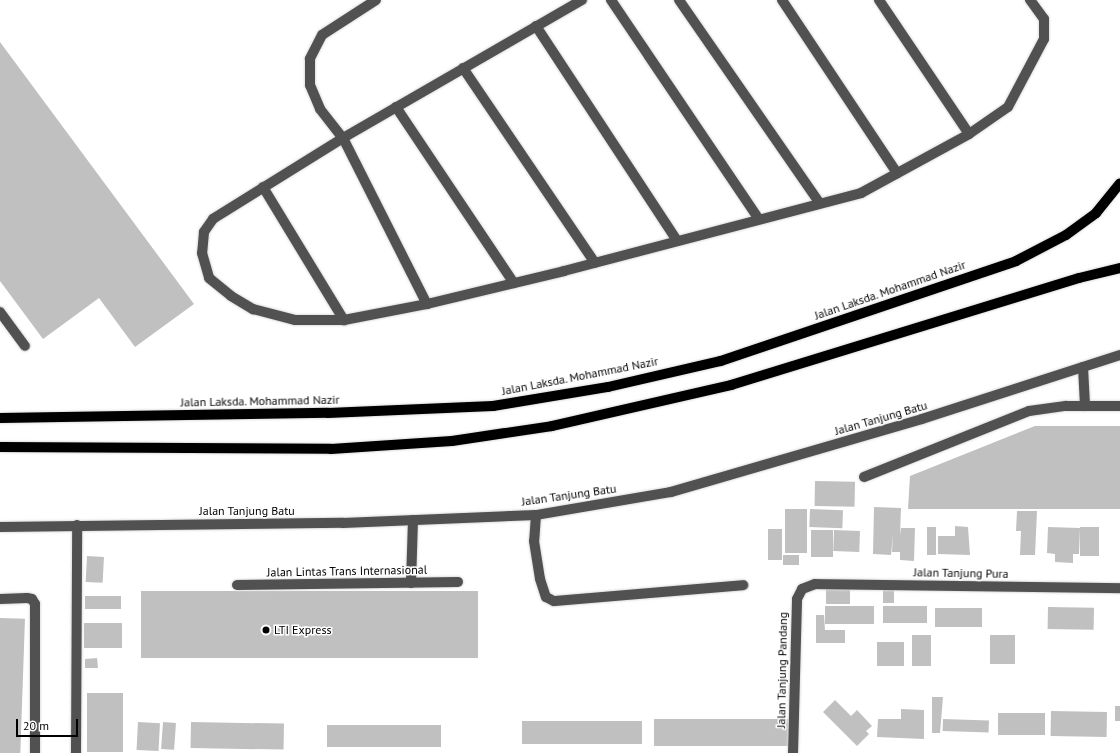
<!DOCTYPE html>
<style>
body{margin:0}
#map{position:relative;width:1120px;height:753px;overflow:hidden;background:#fff;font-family:"PT Sans",sans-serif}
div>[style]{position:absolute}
.building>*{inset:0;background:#c0c0c0;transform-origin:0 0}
.roads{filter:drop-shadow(0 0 1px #dbdbdb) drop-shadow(0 0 1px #dbdbdb)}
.minor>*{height:10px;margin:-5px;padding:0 5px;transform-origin:5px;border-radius:5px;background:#515151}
.major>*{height:10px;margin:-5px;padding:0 5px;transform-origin:5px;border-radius:5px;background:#000}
.dots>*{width:11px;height:11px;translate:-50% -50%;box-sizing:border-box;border:2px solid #fff;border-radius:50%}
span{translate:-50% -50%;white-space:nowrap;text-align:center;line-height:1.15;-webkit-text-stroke:3px #fff;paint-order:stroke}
.street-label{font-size:12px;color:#000}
.poi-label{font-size:12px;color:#000}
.left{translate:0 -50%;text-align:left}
.scale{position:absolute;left:16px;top:719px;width:62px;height:18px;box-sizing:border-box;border:2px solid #000;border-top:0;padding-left:5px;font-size:12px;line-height:14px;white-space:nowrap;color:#000;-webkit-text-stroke:3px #fff;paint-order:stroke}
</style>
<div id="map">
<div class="building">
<i style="clip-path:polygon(0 42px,194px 304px,135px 347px,99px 298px,43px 339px,0 281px)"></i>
<i style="clip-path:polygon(1035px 426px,1120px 426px,1120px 509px,908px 509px,910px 476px)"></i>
<i style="left:815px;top:481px;width:40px;height:25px;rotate:1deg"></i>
<i style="clip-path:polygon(874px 507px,901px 508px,900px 535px,901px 528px,915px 528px,914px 561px,900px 560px,900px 552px,892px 552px,893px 534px,891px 555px,873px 554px)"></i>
<i style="left:785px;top:509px;width:22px;height:44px"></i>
<i style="left:810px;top:509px;width:33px;height:18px;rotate:2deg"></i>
<i style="clip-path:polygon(1017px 511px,1037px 511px,1035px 555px,1020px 555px,1021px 531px,1016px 531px)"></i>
<i style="clip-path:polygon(955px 526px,968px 527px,970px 555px,938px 554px,938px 536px,955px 536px)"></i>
<i style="left:927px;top:527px;width:9px;height:28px"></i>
<i style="clip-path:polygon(1048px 527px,1080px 528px,1079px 554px,1073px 554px,1073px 563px,1055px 562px,1055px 554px,1047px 553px)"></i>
<i style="left:1080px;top:527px;width:19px;height:29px"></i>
<i style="left:768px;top:529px;width:14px;height:31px"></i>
<i style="left:811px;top:530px;width:22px;height:27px"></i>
<i style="left:834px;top:530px;width:26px;height:21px;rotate:2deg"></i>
<i style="left:783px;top:555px;width:16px;height:10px"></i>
<i style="left:87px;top:556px;width:17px;height:26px;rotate:3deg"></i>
<i style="left:883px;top:586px;width:11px;height:17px"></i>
<i style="left:826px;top:587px;width:24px;height:17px"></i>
<i style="left:141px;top:591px;width:337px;height:67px"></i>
<i style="left:85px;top:596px;width:36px;height:13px"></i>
<i style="left:825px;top:606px;width:49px;height:18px"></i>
<i style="left:883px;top:606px;width:44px;height:17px"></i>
<i style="left:1048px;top:607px;width:46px;height:22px;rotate:1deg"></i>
<i style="left:935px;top:608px;width:47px;height:19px"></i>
<i style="clip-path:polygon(816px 615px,824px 615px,825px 630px,845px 630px,845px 643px,816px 643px)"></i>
<i style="left:0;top:618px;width:25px;height:135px;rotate:2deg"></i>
<i style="left:84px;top:623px;width:38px;height:25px"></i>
<i style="left:912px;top:635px;width:19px;height:31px"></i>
<i style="left:990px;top:635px;width:25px;height:29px"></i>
<i style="left:877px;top:642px;width:27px;height:24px"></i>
<i style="clip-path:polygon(97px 658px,98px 668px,85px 668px,85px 659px)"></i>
<i style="left:87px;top:693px;width:36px;height:59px"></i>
<i style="clip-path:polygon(932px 697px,943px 697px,940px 733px,932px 733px)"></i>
<i style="clip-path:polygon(835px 700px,851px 716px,857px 710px,872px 726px,866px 731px,869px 734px,857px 746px,823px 712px)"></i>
<i style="left:1115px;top:706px;width:5px;height:15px"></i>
<i style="clip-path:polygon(901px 709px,924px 710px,924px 739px,877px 737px,878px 719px,901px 719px)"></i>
<i style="left:1051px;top:711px;width:56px;height:25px;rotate:1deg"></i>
<i style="left:998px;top:713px;width:47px;height:22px"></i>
<i style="left:654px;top:719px;width:134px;height:27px"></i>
<i style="left:943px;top:719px;width:46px;height:12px;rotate:2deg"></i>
<i style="left:522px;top:721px;width:120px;height:23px"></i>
<i style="left:138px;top:722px;width:22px;height:28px;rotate:3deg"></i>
<i style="left:163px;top:722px;width:13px;height:27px;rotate:4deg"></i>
<i style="left:191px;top:722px;width:93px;height:26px;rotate:1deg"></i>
<i style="left:327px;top:725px;width:114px;height:22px"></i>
</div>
<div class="roads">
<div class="minor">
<i style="left:376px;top:0;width:64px;rotate:147.1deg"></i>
<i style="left:322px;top:35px;width:27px;rotate:117deg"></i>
<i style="left:310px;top:59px;width:26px;rotate:90deg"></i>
<i style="left:310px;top:85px;width:26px;rotate:67deg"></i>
<i style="left:320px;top:109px;width:37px;rotate:52deg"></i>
<i style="left:343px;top:138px;width:186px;rotate:63.2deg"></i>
<i style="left:582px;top:0;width:276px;rotate:150deg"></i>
<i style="left:343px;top:138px;width:153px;rotate:148.1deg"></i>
<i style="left:213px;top:219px;width:16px;rotate:125deg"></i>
<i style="left:204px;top:232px;width:21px;rotate:95deg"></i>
<i style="left:202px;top:253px;width:26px;rotate:74deg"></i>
<i style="left:209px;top:278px;width:28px;rotate:39deg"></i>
<i style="left:231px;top:296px;width:26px;rotate:31deg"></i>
<i style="left:253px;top:309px;width:43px;rotate:14.7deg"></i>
<i style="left:295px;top:320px;width:49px"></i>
<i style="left:344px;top:320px;width:85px;rotate:-10.9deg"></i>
<i style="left:427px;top:304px;width:141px;rotate:-13.5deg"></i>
<i style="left:564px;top:271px;width:307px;rotate:-14.7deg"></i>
<i style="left:861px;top:193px;width:123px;rotate:-28.6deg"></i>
<i style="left:969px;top:134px;width:47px;rotate:-34.7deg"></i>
<i style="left:1008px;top:107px;width:77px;rotate:-62.1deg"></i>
<i style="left:1044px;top:39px;width:20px;rotate:-90deg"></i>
<i style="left:1044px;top:19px;width:24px;rotate:-126deg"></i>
<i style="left:611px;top:0;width:263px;rotate:56deg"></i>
<i style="left:679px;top:0;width:246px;rotate:55.3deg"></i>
<i style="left:782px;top:0;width:208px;rotate:56.4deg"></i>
<i style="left:879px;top:0;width:161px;rotate:56.1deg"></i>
<i style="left:536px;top:26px;width:257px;rotate:56.7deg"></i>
<i style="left:463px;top:68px;width:235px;rotate:55.9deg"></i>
<i style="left:396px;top:107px;width:212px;rotate:56.2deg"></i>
<i style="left:263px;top:187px;width:156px;rotate:58.7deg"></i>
<i style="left:0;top:312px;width:42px;rotate:53.7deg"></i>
<i style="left:1083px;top:367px;width:39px;rotate:87deg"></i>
<i style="left:864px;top:477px;width:178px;rotate:-21.8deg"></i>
<i style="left:1029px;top:411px;width:37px;rotate:-8deg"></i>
<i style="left:1066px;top:406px;width:54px"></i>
<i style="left:536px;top:515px;width:26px;rotate:94deg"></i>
<i style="left:534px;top:541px;width:38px;rotate:81deg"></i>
<i style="left:540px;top:579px;width:19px;rotate:72deg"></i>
<i style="left:546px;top:597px;width:9px;rotate:27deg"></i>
<i style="left:554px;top:601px;width:190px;rotate:-4.8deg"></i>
<i style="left:0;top:527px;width:343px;rotate:-0.7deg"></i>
<i style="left:343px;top:523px;width:193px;rotate:-2.4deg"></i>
<i style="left:536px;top:515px;width:137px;rotate:-9.7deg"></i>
<i style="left:671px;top:492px;width:261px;rotate:-16.2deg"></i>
<i style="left:922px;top:419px;width:208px;rotate:-17.9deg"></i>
<i style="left:411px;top:583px;width:63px;rotate:-88.2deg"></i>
<i style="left:237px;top:585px;width:221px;rotate:-0.8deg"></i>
<i style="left:0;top:599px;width:27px;rotate:-2deg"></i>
<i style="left:27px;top:598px;width:5px;rotate:11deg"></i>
<i style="left:32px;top:599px;width:6px;rotate:59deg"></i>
<i style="left:35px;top:604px;width:149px;rotate:90deg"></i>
<i style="left:76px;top:753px;width:228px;rotate:-89.7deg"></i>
<i style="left:793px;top:753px;width:154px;rotate:-88.5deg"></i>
<i style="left:797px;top:599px;width:11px;rotate:-63deg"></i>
<i style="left:802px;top:589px;width:14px;rotate:-21deg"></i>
<i style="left:815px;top:584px;width:305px;rotate:0.8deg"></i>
</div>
<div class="major">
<i style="left:0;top:418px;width:328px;rotate:-0.9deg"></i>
<i style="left:328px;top:413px;width:165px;rotate:-2.4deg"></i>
<i style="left:493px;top:406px;width:117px;rotate:-9.4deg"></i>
<i style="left:608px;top:387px;width:116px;rotate:-13deg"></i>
<i style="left:721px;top:361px;width:311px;rotate:-18.7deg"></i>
<i style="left:1016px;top:261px;width:56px;rotate:-27.5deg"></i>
<i style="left:1066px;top:235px;width:37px;rotate:-36deg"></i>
<i style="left:1096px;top:213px;width:38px;rotate:-51deg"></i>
<i style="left:0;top:447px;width:331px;rotate:0.3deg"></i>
<i style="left:331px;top:449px;width:121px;rotate:-3.8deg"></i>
<i style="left:452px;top:441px;width:101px;rotate:-8.5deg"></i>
<i style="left:552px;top:426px;width:184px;rotate:-12.9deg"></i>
<i style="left:731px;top:385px;width:364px;rotate:-17.1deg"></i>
<i style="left:1079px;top:278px;width:42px;rotate:-13.7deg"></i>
</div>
</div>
<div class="dots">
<i style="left:266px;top:630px;background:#000"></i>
</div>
<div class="street-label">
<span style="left:890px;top:290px;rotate:-19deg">Jalan Laksda. Mohammad Nazir</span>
<span style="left:580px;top:376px;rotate:-11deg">Jalan Laksda. Mohammad Nazir</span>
<span style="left:260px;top:401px;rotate:-1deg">Jalan Laksda. Mohammad Nazir</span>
<span style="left:881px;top:418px;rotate:-16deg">Jalan Tanjung Batu</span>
<span style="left:569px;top:495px;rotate:-8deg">Jalan Tanjung Batu</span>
<span style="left:247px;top:511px">Jalan Tanjung Batu</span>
<span style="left:347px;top:571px;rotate:-1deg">Jalan Lintas Trans Internasional</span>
<span style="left:961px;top:573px;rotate:1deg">Jalan Tanjung Pura</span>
<span style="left:782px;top:670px;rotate:-89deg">Jalan Tanjung Pandang</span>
</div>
<div class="poi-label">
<span class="left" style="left:274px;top:630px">LTI Express</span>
</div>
<div class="scale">20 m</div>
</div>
